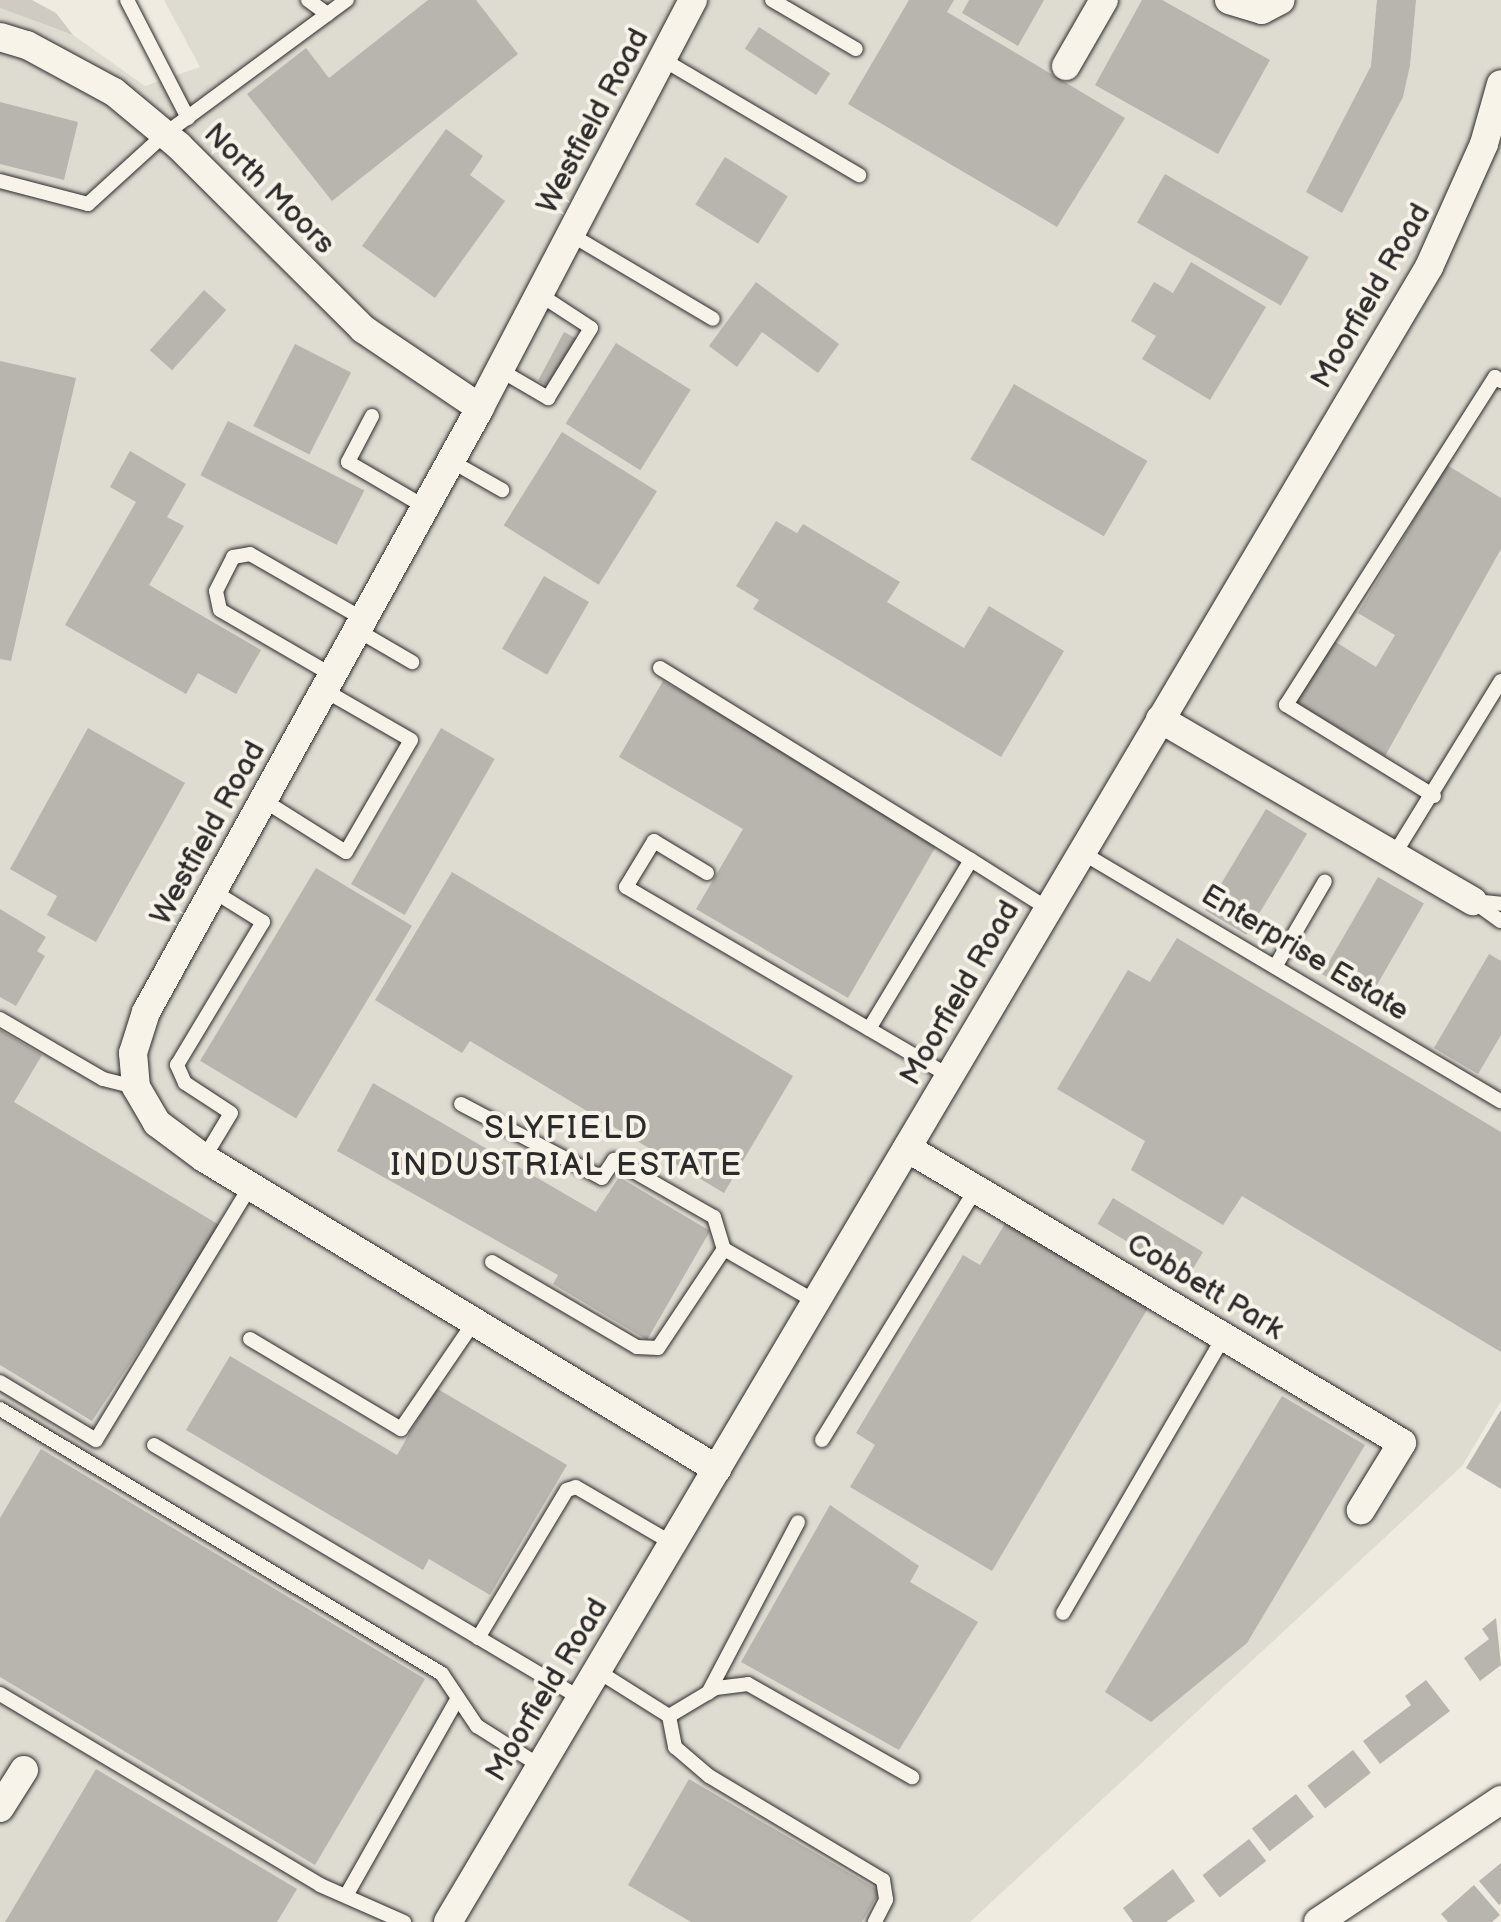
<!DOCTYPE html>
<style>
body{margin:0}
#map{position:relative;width:1501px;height:1922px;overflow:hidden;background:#efebe0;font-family:"Balsamiq Sans",sans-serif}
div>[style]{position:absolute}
.built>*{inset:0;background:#dedbd1}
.green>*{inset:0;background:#cfcbc2}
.building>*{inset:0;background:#b8b5ae;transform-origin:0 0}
.roads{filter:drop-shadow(0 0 2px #2b2b2b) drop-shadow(0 0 2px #2b2b2b)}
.service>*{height:14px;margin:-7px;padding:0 7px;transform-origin:7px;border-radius:7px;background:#f7f3e8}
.minor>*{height:28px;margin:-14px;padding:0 14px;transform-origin:14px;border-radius:14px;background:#f7f3e8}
span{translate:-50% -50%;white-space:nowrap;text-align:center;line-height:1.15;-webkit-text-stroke:8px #f7f3e8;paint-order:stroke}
.street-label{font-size:30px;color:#2b2b2b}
.neighbourhood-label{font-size:32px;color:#2b2b2b;letter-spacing:2.5px}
</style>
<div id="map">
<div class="built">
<i style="clip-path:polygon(164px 0,1501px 0,1501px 1401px,1462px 1466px,970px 1922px,0 1922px,0 8px,73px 35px,145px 86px,200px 67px)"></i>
</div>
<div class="green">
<i style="clip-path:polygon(0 0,32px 0,56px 13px,73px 35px,0 8px)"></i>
</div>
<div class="building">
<i style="clip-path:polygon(428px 0,476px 0,518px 54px,332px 201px,247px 94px,306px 48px,329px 78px)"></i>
<i style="clip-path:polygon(909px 0,954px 0,947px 12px,1125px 118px,1057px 227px,848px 104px)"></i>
<i style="clip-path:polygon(969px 0,1044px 0,1018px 46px,962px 13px)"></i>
<i style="clip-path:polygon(1142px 0,1162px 0,1270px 60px,1218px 154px,1095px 85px)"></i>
<i style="clip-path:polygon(1377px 0,1416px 0,1410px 65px,1403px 97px,1342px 213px,1306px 192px,1371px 66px)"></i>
<i style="left:759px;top:27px;width:85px;height:26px;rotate:33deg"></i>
<i style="clip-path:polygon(0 102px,78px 122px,64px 180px,0 164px)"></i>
<i style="clip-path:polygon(446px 129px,483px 156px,470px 175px,505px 201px,435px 298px,362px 246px)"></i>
<i style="left:725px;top:157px;width:74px;height:56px;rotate:32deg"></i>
<i style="left:1165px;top:174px;width:166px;height:56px;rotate:30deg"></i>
<i style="clip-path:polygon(1191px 262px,1266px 307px,1210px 400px,1142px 359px,1156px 336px,1131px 321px,1154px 282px,1173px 293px)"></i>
<i style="clip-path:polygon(756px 282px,839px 344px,818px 373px,762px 332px,737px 367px,709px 346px)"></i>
<i style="left:204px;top:290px;width:30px;height:81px;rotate:42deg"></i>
<i style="left:564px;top:332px;width:15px;height:55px;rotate:28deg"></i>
<i style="left:616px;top:343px;width:88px;height:95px;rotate:32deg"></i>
<i style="left:295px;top:344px;width:63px;height:92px;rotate:27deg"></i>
<i style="clip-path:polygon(0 361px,76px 378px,11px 661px,0 659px)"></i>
<i style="left:1014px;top:384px;width:154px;height:87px;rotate:30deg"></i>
<i style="left:228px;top:421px;width:153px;height:61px;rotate:27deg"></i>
<i style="left:562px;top:432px;width:112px;height:110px;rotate:32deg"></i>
<i style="clip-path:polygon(130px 451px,186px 484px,167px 517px,184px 526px,149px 585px,261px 650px,236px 694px,198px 673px,186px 694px,65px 625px,136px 502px,110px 487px)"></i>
<i style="clip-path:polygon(1447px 465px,1501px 498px,1501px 549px,1385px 756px,1296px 702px,1334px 641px,1376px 667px,1395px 635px,1358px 613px)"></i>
<i style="clip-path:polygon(776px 521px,797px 533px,803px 524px,900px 582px,887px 602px,964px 648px,989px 606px,1064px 651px,1001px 757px,753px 609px,759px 600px,736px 586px)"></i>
<i style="left:544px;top:576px;width:52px;height:84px;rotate:30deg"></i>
<i style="clip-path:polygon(663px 681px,939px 841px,848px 998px,696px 909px,743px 829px,619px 757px)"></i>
<i style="clip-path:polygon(88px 728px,185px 783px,96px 942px,47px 915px,57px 896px,10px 869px)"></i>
<i style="left:441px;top:728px;width:62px;height:180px;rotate:30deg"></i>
<i style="left:1266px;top:809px;width:48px;height:118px;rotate:31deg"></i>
<i style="left:316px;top:868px;width:112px;height:225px;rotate:31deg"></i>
<i style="clip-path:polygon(452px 872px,793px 1076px,724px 1193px,470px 1041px,462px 1053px,375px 1000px)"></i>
<i style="left:1378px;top:877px;width:53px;height:112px;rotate:30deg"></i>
<i style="clip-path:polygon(0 909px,46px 937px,37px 951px,45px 956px,16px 1006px,0 997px)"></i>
<i style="clip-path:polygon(1177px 938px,1501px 1132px,1501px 1352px,1242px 1196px,1223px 1225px,1131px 1170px,1145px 1141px,1057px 1089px,1128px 970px,1150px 982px)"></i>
<i style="clip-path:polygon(1489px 954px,1501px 961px,1501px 1035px,1478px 1074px,1434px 1048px)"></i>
<i style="clip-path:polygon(0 1030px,42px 1055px,14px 1102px,221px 1226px,92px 1421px,0 1365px)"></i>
<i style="clip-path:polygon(373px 1083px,596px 1212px,619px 1177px,710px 1231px,647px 1340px,553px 1284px,558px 1275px,337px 1151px)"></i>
<i style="left:1113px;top:1198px;width:105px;height:30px;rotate:31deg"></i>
<i style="clip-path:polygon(1006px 1222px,1148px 1308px,992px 1571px,850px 1487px,875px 1445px,856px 1433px,963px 1255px,980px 1265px)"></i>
<i style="clip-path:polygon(230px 1356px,397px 1455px,436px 1388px,567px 1465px,490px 1595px,429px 1559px,423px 1570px,186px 1430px)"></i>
<i style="clip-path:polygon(1282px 1396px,1365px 1445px,1247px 1643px,1151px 1722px,1105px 1692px)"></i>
<i style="clip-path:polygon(1501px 1410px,1501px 1489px,1466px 1468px)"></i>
<i style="clip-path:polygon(41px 1449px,425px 1679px,315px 1865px,0 1677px,0 1518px)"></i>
<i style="clip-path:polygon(830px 1505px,919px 1566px,910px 1582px,978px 1622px,899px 1750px,741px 1662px)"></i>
<i style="clip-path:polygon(1496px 1618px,1501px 1665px,1480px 1681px,1464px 1658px,1489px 1639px,1482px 1629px)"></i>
<i style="clip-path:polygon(1426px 1680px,1450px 1711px,1380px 1764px,1363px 1741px,1411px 1705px,1405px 1696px)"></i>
<i style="left:1353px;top:1750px;width:29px;height:58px;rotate:52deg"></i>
<i style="clip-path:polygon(96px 1769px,297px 1889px,277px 1922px,5px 1922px)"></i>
<i style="clip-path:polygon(689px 1779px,880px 1891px,862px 1922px,691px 1922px,628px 1885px)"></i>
<i style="left:1296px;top:1794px;width:29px;height:56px;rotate:52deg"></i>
<i style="left:1249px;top:1839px;width:28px;height:59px;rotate:52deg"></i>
<i style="clip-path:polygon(1501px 1863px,1501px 1903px,1499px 1905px,1479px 1881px)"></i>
<i style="clip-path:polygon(1173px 1869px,1195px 1901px,1166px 1922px,1133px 1922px,1123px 1908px)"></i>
<i style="clip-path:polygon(1474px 1885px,1500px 1915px,1492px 1922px,1448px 1922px,1441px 1914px)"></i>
</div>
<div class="roads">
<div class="service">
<i style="left:127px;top:0;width:133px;rotate:62.7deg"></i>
<i style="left:308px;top:0;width:24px;rotate:36deg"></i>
<i style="left:772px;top:0;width:97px;rotate:30.3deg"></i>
<i style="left:662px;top:59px;width:229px;rotate:30.5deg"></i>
<i style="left:0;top:181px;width:91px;rotate:14.6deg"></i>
<i style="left:88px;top:204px;width:104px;rotate:-42.3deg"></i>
<i style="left:165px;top:134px;width:226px;rotate:-36.4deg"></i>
<i style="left:570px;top:234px;width:166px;rotate:30.7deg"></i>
<i style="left:500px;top:370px;width:56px;rotate:30.3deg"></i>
<i style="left:548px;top:398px;width:82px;rotate:-58.4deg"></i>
<i style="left:591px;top:328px;width:62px;rotate:-146.8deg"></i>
<i style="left:372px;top:416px;width:52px;rotate:117.6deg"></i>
<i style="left:348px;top:462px;width:89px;rotate:30.3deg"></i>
<i style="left:451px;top:461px;width:59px;rotate:29.6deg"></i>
<i style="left:357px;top:630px;width:64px;rotate:30.2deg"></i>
<i style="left:660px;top:668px;width:365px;rotate:31.7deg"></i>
<i style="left:332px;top:675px;width:129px;rotate:-149.9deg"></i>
<i style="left:220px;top:610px;width:19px;rotate:-102deg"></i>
<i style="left:216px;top:591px;width:38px;rotate:-63deg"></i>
<i style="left:233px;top:557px;width:17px;rotate:-10deg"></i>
<i style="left:250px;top:554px;width:130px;rotate:29.9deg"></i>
<i style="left:1434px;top:796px;width:174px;rotate:-148.4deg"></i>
<i style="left:1286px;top:705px;width:389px;rotate:-57.5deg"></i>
<i style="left:1495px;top:377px;width:7px;rotate:34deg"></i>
<i style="left:263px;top:800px;width:98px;rotate:32.1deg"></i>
<i style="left:346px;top:852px;width:129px;rotate:-59.9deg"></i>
<i style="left:411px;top:740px;width:100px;rotate:-150.1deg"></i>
<i style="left:1081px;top:852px;width:488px;rotate:30.7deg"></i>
<i style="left:1395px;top:853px;width:202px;rotate:-58.4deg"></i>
<i style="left:707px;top:873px;width:62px;rotate:-148.9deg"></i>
<i style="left:654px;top:841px;width:54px;rotate:121.3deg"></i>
<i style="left:626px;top:887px;width:373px;rotate:30.3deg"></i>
<i style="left:1473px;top:901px;width:34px;rotate:36deg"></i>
<i style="left:1474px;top:901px;width:27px;rotate:6deg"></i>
<i style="left:1275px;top:967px;width:99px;rotate:-59.8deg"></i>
<i style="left:0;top:1019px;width:119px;rotate:30.2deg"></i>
<i style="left:103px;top:1079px;width:34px;rotate:14deg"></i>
<i style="left:869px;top:1029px;width:197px;rotate:-58.9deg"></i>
<i style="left:971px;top:860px;width:90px;rotate:32.3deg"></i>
<i style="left:461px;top:1104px;width:159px;rotate:27.7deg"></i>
<i style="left:602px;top:1178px;width:22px;rotate:-56deg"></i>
<i style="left:614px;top:1160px;width:115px;rotate:29.7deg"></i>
<i style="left:714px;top:1217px;width:34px;rotate:73deg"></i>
<i style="left:724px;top:1249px;width:106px;rotate:29.9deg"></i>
<i style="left:204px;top:1158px;width:52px;rotate:-59deg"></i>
<i style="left:231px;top:1113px;width:55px;rotate:-146.9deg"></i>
<i style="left:185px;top:1083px;width:20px;rotate:-114deg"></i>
<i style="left:177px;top:1065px;width:167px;rotate:-59deg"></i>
<i style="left:263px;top:922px;width:59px;rotate:-148.2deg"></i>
<i style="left:492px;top:1262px;width:168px;rotate:30.4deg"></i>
<i style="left:637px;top:1347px;width:21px;rotate:3deg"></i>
<i style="left:658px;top:1348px;width:119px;rotate:-56.3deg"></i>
<i style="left:250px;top:1339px;width:176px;rotate:30.8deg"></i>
<i style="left:401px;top:1429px;width:130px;rotate:-55.7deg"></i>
<i style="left:0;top:1382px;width:112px;rotate:31.1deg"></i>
<i style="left:96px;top:1440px;width:295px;rotate:-58.7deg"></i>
<i style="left:0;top:1409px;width:515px;rotate:30.94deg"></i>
<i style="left:442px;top:1674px;width:63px;rotate:56.1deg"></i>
<i style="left:477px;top:1726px;width:75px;rotate:32.4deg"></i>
<i style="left:822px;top:1440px;width:294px;rotate:-58.5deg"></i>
<i style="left:154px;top:1445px;width:495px;rotate:30.7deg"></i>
<i style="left:1063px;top:1613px;width:320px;rotate:-59.8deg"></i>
<i style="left:478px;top:1638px;width:173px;rotate:-59deg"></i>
<i style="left:567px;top:1490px;width:9px;rotate:-18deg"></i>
<i style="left:576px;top:1487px;width:111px;rotate:30.3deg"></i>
<i style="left:596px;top:1670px;width:86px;rotate:32.2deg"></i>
<i style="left:669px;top:1716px;width:55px;rotate:-30.8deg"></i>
<i style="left:716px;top:1688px;width:32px;rotate:-7deg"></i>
<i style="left:748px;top:1684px;width:189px;rotate:29.6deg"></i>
<i style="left:708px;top:1693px;width:193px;rotate:-62.2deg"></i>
<i style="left:0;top:1694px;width:373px;rotate:30.8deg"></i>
<i style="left:320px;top:1885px;width:92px;rotate:23.8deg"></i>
<i style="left:669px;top:1716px;width:32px;rotate:79deg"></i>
<i style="left:675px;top:1747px;width:45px;rotate:40.5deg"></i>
<i style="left:709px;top:1776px;width:203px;rotate:30.9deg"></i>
<i style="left:883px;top:1880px;width:20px;rotate:81deg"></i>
<i style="left:886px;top:1900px;width:25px;rotate:117deg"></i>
<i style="left:347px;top:1894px;width:225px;rotate:-60.5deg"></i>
</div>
<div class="minor">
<i style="left:693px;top:0;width:460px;rotate:117.6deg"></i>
<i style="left:480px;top:408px;width:690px;rotate:118.94deg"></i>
<i style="left:146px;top:1012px;width:43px;rotate:107.6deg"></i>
<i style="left:133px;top:1053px;width:34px;rotate:85deg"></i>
<i style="left:136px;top:1087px;width:42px;rotate:59.7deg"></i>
<i style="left:157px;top:1123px;width:59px;rotate:36.7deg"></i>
<i style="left:204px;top:1158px;width:600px;rotate:31.23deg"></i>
<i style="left:1229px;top:0;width:34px;rotate:17deg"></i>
<i style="left:1262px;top:10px;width:21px;rotate:-28deg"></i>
<i style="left:0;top:37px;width:28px;rotate:17deg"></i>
<i style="left:27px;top:45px;width:99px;rotate:28.4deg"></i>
<i style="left:114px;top:92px;width:85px;rotate:39.7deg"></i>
<i style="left:179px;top:146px;width:260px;rotate:44.8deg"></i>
<i style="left:363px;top:329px;width:141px;rotate:34deg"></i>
<i style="left:1066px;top:66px;width:76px;rotate:-60.1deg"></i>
<i style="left:1160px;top:719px;width:362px;rotate:30.2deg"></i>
<i style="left:907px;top:1148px;width:576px;rotate:30.79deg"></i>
<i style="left:1402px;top:1443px;width:79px;rotate:121.5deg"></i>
<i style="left:0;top:1808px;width:45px;rotate:-57.7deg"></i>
<i style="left:448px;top:1922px;width:1924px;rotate:-59.34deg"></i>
<i style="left:1429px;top:267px;width:135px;rotate:-65.9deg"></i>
<i style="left:1484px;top:144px;width:62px;rotate:-74.2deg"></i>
<i style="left:1318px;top:1922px;width:220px;rotate:-33.7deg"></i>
</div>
</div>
<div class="street-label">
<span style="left:593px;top:121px;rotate:-62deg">Westfield Road</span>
<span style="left:269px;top:189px;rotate:45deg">North Moors</span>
<span style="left:1371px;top:296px;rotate:-60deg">Moorfield Road</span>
<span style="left:208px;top:833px;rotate:-61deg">Westfield Road</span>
<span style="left:1305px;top:953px;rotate:31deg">Enterprise Estate</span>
<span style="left:960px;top:993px;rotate:-60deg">Moorfield Road</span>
<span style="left:1205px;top:1287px;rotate:31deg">Cobbett Park</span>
<span style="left:547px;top:1690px;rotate:-59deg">Moorfield Road</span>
</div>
<div class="neighbourhood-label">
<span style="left:567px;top:1148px">SLYFIELD<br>INDUSTRIAL ESTATE</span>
</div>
</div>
